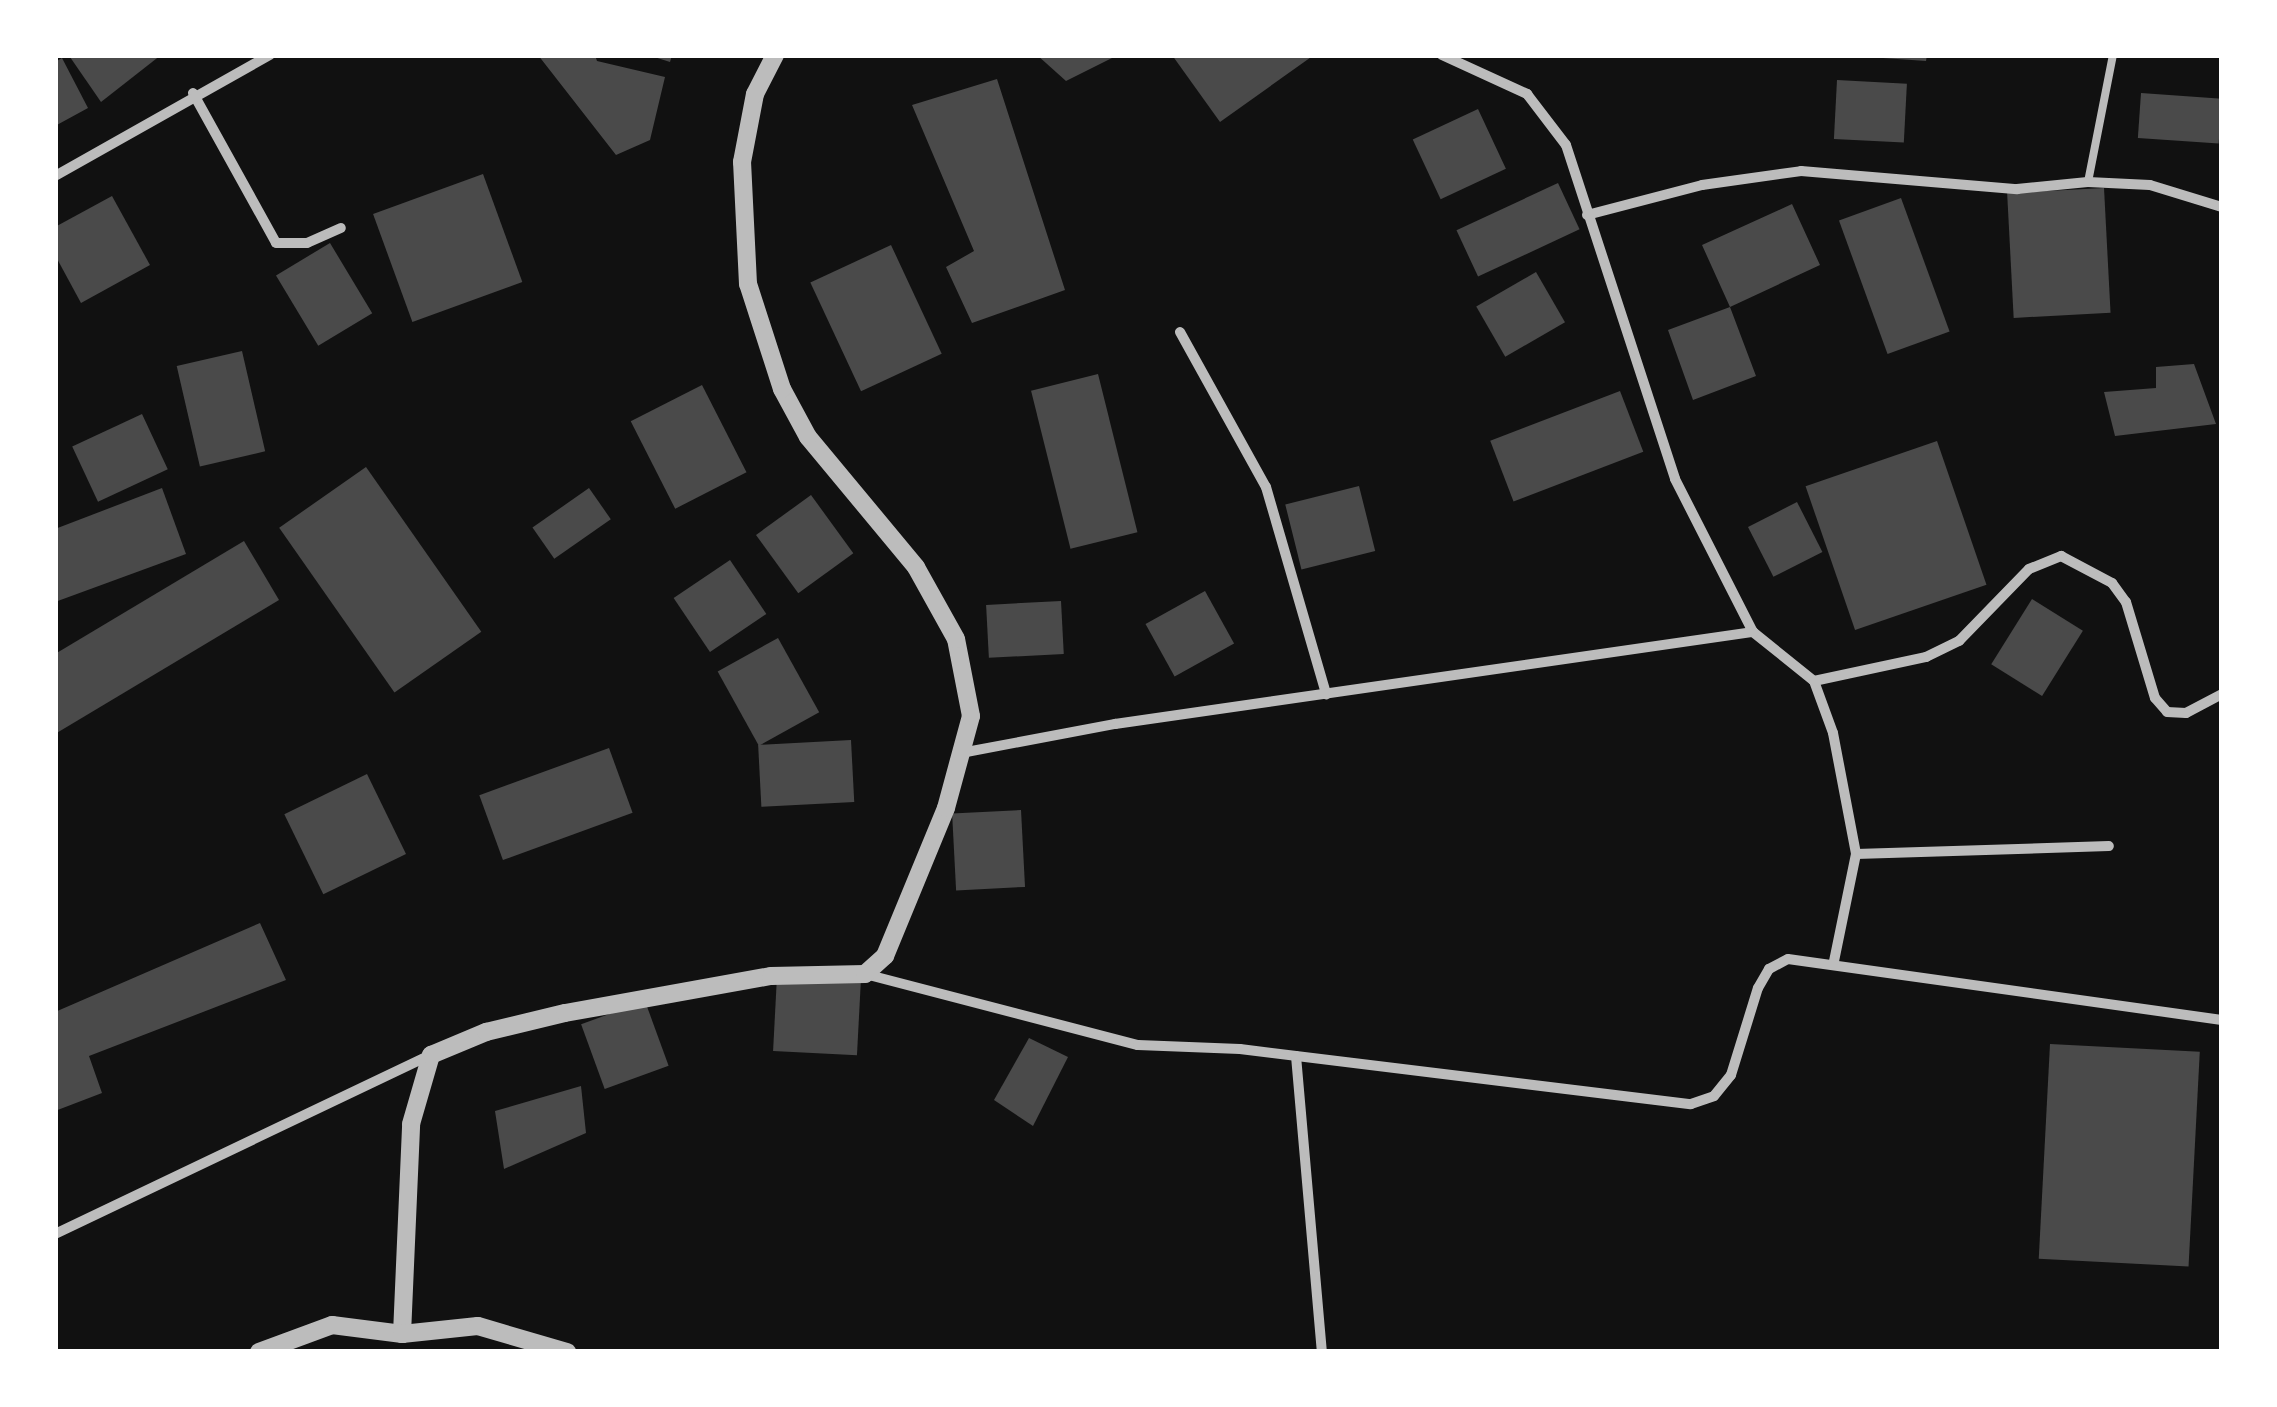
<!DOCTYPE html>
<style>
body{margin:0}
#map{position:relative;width:2277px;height:1407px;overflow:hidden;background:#111;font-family:Figtree,sans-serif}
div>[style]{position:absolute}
.building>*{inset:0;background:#4a4a4a;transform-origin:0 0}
.service>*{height:8px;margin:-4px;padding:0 4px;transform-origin:4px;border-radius:4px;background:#bcbcbc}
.minor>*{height:10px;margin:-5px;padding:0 5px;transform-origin:5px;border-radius:5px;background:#bcbcbc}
.tertiary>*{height:18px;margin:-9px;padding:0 9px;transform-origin:9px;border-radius:9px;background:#bcbcbc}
span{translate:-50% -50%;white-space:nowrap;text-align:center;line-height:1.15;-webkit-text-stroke:10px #fff;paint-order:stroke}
.frame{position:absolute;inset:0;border:58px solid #fff;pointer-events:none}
</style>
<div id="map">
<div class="building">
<i style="clip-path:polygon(161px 55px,101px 102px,70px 57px,72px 55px)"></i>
<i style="clip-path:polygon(538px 55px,595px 55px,597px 61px,665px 77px,650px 140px,616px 155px)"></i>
<i style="clip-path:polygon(648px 55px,672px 55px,670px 62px)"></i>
<i style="clip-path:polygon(1037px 55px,1118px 55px,1066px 81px)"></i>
<i style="clip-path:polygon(1172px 55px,1314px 55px,1220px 122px)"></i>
<i style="clip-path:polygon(1883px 55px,1927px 55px,1926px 61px,1883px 58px)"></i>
<i style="clip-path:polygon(62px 58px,88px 108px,55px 126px,55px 62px)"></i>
<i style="clip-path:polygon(997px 79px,1065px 290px,972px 323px,946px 267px,974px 251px,912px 105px)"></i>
<i style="left:1837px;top:80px;width:70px;height:59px;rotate:3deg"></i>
<i style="left:2141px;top:93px;width:81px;height:45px;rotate:4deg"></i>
<i style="left:1478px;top:109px;width:66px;height:72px;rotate:65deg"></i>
<i style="left:483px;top:174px;width:115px;height:117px;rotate:70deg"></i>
<i style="left:1558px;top:183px;width:51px;height:112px;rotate:65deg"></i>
<i style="left:2104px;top:188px;width:125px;height:97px;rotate:87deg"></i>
<i style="clip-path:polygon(112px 196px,150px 265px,81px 303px,55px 255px,55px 227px)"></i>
<i style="left:1901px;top:198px;width:142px;height:66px;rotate:70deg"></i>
<i style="clip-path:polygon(1792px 204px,1820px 265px,1730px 307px,1756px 376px,1693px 400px,1668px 330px,1730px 307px,1702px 245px)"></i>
<i style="left:330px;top:243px;width:82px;height:63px;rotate:59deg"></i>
<i style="left:891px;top:245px;width:120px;height:89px;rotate:65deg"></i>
<i style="left:1536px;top:272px;width:58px;height:69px;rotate:60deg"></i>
<i style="left:242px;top:351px;width:103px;height:67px;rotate:77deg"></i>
<i style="clip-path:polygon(2194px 364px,2216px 424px,2115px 436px,2104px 392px,2156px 388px,2156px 367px)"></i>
<i style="left:1098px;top:374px;width:163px;height:69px;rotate:76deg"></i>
<i style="left:702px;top:385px;width:98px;height:80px;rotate:63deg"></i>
<i style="left:1620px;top:391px;width:65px;height:139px;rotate:69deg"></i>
<i style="left:142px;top:414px;width:61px;height:77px;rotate:65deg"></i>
<i style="left:1937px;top:441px;width:152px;height:139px;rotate:71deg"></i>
<i style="left:366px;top:467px;width:201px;height:106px;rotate:55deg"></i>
<i style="left:1359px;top:486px;width:67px;height:76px;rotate:76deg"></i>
<i style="clip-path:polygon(162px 488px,186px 554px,55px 602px,55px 529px)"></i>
<i style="left:589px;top:488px;width:38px;height:69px;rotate:55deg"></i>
<i style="left:811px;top:495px;width:72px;height:68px;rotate:54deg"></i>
<i style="left:1797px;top:502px;width:56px;height:55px;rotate:63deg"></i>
<i style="clip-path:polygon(244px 541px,279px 600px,55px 734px,55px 654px)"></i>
<i style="left:730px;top:560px;width:65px;height:68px;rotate:56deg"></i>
<i style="left:1205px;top:591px;width:60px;height:68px;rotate:61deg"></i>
<i style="left:2032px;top:599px;width:60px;height:77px;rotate:32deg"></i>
<i style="left:1061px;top:601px;width:53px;height:75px;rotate:87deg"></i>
<i style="left:778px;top:638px;width:85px;height:69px;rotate:61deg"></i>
<i style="left:851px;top:740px;width:62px;height:93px;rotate:87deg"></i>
<i style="left:609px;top:748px;width:69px;height:138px;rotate:70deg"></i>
<i style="left:367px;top:774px;width:89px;height:92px;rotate:64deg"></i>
<i style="left:1021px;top:810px;width:77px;height:69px;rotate:87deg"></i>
<i style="clip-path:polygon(260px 923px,286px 980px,89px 1056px,102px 1093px,55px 1111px,55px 1012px)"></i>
<i style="left:777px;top:976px;width:84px;height:75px;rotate:3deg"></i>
<i style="left:645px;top:1001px;width:69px;height:68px;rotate:70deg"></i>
<i style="clip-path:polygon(1029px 1038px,1068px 1057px,1033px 1126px,994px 1100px)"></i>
<i style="left:2050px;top:1044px;width:150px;height:215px;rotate:3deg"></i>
<i style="clip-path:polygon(581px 1086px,586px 1133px,504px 1169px,495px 1111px)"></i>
</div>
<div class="service">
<i style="left:2088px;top:182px;width:129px;rotate:-78.9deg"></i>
</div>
<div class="minor">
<i style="left:1442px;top:55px;width:94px;rotate:24.6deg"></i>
<i style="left:1527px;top:94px;width:64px;rotate:52.6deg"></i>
<i style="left:1566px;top:145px;width:351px;rotate:71.9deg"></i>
<i style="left:1675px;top:479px;width:172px;rotate:63deg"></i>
<i style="left:1753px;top:632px;width:78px;rotate:38.8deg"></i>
<i style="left:1814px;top:681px;width:55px;rotate:69.9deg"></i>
<i style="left:1833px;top:733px;width:123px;rotate:79.2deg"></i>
<i style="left:1856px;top:854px;width:109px;rotate:101.6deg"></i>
<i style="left:193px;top:93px;width:171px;rotate:61deg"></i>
<i style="left:276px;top:243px;width:31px"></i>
<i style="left:307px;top:243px;width:37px;rotate:-24deg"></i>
<i style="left:55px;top:176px;width:247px;rotate:-29.4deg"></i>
<i style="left:1587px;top:215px;width:119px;rotate:-14.6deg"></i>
<i style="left:1702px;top:185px;width:100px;rotate:-8deg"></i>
<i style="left:1801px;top:171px;width:217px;rotate:4.8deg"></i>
<i style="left:2017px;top:189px;width:71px;rotate:-5.6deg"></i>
<i style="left:2088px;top:182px;width:62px;rotate:2.8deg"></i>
<i style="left:2150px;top:185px;width:75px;rotate:17deg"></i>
<i style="left:1180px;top:332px;width:177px;rotate:61deg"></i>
<i style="left:1266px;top:487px;width:216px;rotate:73.8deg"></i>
<i style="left:1814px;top:681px;width:115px;rotate:-12.1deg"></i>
<i style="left:1926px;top:657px;width:37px;rotate:-26deg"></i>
<i style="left:1959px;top:641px;width:100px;rotate:-45.8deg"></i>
<i style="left:2029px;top:569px;width:35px;rotate:-22deg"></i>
<i style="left:2061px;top:556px;width:58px;rotate:27.9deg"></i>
<i style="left:2112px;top:583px;width:24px;rotate:54deg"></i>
<i style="left:2126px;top:602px;width:100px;rotate:73.2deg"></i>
<i style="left:2155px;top:698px;width:18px;rotate:49deg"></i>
<i style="left:2167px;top:712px;width:19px;rotate:3deg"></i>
<i style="left:2186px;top:713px;width:41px;rotate:-27.8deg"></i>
<i style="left:961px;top:753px;width:157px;rotate:-10.7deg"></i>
<i style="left:1115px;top:724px;width:645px;rotate:-8.21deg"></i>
<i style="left:1856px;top:854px;width:253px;rotate:-1.8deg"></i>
<i style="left:865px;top:974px;width:282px;rotate:14.6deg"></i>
<i style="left:1138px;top:1045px;width:102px;rotate:2.2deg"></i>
<i style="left:1240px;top:1049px;width:454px;rotate:7deg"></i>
<i style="left:1691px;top:1104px;width:24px;rotate:-19deg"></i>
<i style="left:1714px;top:1096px;width:27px;rotate:-51deg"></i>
<i style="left:1731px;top:1075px;width:91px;rotate:-72.8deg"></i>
<i style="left:1758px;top:988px;width:22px;rotate:-60deg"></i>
<i style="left:1769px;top:969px;width:21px;rotate:-28deg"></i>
<i style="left:1788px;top:959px;width:438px;rotate:8deg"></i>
<i style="left:1296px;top:1056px;width:297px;rotate:85deg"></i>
<i style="left:55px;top:1234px;width:414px;rotate:-25.5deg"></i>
</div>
<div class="tertiary">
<i style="left:402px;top:1334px;width:210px;rotate:-87.5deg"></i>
<i style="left:411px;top:1124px;width:72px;rotate:-73.8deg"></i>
<i style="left:431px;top:1055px;width:60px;rotate:-22.7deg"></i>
<i style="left:486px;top:1032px;width:81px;rotate:-13.5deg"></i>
<i style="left:565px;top:1013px;width:209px;rotate:-10.2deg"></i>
<i style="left:771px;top:976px;width:94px;rotate:-1.2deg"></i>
<i style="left:865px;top:974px;width:27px;rotate:-42deg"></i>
<i style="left:885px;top:956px;width:160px;rotate:-67.6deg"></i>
<i style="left:946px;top:808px;width:95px;rotate:-74.8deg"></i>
<i style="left:971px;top:716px;width:78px;rotate:-101deg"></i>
<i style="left:956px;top:639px;width:82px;rotate:-119.1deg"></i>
<i style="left:916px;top:567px;width:169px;rotate:-129.7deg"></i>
<i style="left:808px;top:437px;width:55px;rotate:-118.4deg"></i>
<i style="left:782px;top:389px;width:110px;rotate:-107.9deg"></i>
<i style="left:748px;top:284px;width:122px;rotate:-92.8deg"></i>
<i style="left:742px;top:162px;width:69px;rotate:-79.2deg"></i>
<i style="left:755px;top:94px;width:44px;rotate:-62.9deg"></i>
<i style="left:259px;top:1352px;width:78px;rotate:-20.3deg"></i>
<i style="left:332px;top:1325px;width:71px;rotate:7.3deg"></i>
<i style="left:402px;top:1334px;width:76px;rotate:-6deg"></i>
<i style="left:478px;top:1326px;width:93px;rotate:16.3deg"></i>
</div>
<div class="frame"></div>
</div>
